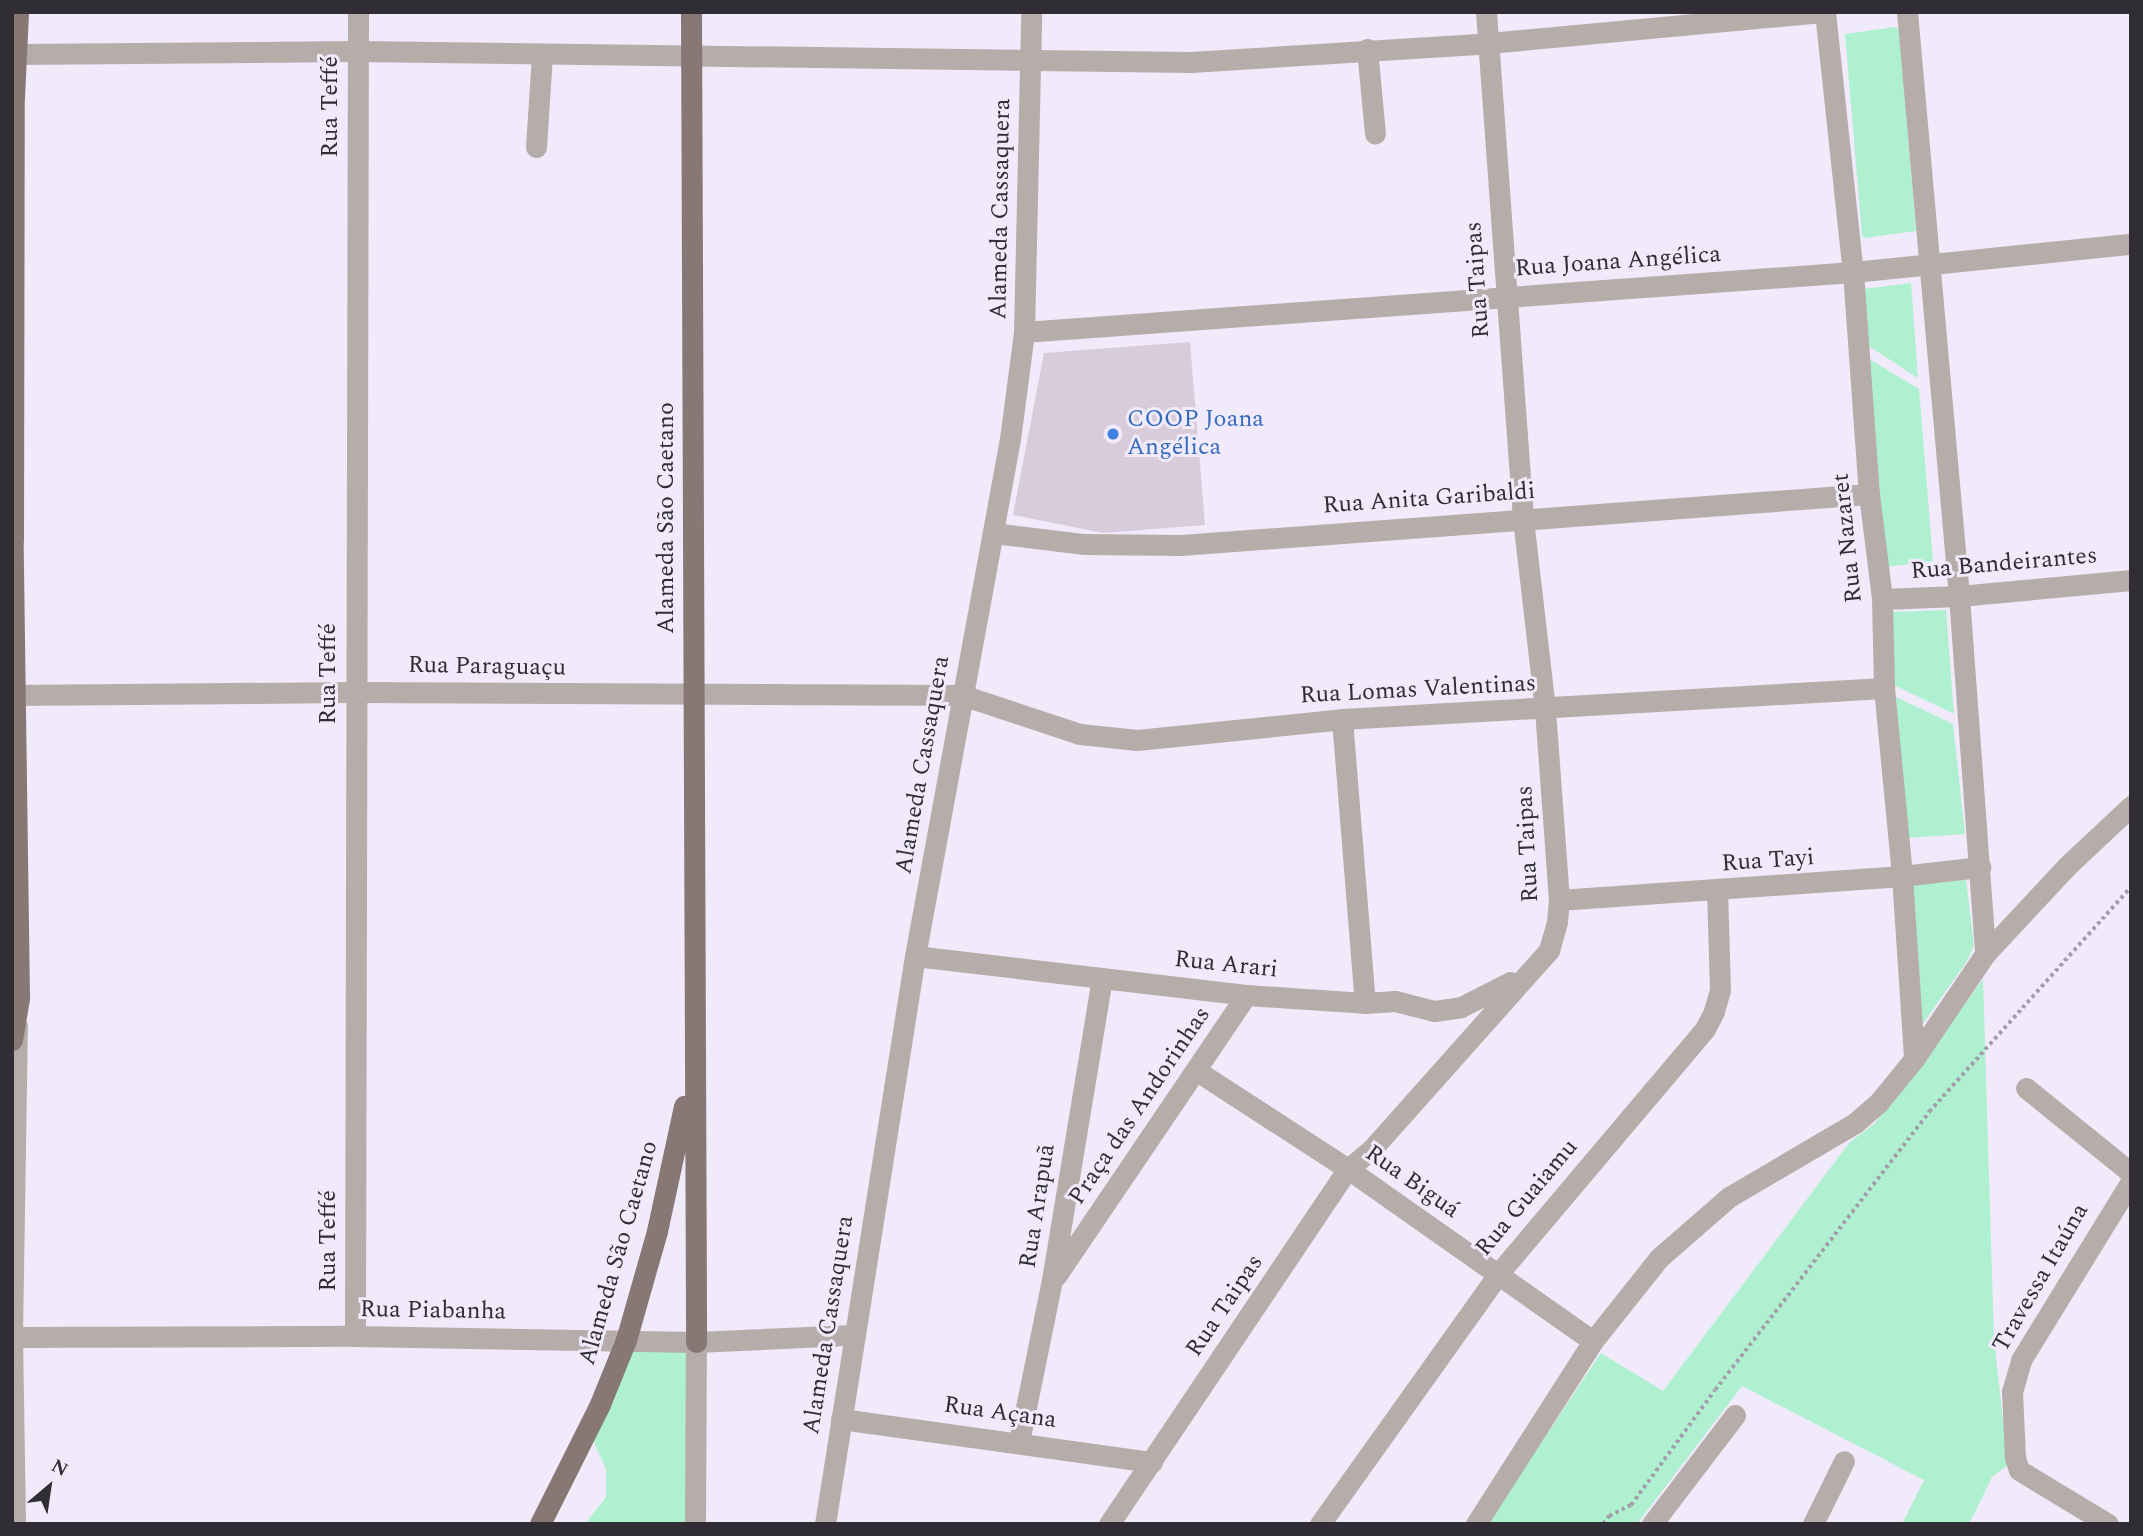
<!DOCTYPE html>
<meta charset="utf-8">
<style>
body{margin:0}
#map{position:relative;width:2143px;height:1536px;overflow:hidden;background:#f0eafb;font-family:Spectral,serif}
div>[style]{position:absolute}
.green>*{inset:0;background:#aef0d0}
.building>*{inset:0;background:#d8ccdb}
.path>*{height:3.5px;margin-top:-1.75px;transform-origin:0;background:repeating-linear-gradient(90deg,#a29eab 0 3.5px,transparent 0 7px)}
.minor>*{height:21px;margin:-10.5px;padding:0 10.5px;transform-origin:10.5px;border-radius:10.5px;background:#b6adab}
.major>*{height:21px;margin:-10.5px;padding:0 10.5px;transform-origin:10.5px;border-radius:10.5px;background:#877775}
.dots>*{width:19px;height:19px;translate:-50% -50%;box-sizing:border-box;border:4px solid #f0eafb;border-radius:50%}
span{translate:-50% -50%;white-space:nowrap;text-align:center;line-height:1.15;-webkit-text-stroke:6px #f0eafb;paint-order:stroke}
.street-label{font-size:24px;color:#302e34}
.shop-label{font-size:24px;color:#366cbe}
.left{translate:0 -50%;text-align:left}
.frame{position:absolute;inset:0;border:14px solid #302e34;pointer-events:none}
.north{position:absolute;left:14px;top:1452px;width:70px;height:70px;-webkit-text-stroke:5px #f0eafb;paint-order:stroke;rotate:29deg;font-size:19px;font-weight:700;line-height:28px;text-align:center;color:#302e34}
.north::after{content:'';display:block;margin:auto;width:24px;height:32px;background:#302e34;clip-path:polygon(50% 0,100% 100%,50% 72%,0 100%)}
</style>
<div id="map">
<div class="green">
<i style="clip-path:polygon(1895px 27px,1899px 30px,1916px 231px,1864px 238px,1862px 235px,1845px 34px)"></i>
<i style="clip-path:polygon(1911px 283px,1918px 378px,1861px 341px,1855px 290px)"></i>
<i style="clip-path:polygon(1861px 354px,1919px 389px,1933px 561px,1878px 568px)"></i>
<i style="clip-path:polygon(1946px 610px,1954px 714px,1894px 685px,1891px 612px)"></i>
<i style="clip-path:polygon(1896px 697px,1953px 724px,1965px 834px,1906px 838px)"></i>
<i style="clip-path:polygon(1966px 879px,1974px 945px,1967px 961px,1922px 1025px,1912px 883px)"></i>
<i style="clip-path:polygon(1983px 979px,1994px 1340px,2008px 1465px,1992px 1477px,1969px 1524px,1902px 1524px,1924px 1480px,1742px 1386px,1637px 1524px,1487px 1524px,1601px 1353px,1663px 1391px,1849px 1143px,1875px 1123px)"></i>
<i style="clip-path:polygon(631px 1346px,689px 1348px,686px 1524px,585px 1524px,606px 1497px,606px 1469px,591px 1436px)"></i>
</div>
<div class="building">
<i style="clip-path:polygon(1190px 342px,1205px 525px,1103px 533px,1013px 515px,1044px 353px)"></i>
</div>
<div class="path">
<i style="left:1603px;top:1524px;width:10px;rotate:-53deg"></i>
<i style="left:1609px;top:1516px;width:25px;rotate:-27deg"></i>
<i style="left:1631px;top:1505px;width:142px;rotate:-53.9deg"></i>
<i style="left:1715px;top:1390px;width:351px;rotate:-52.4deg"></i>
<i style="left:1929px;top:1112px;width:302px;rotate:-48.1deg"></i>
</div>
<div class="minor">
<i style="left:1825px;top:12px;width:262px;rotate:83.9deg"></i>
<i style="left:1853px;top:272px;width:223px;rotate:85.9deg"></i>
<i style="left:1869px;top:494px;width:106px;rotate:82.9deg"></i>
<i style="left:1882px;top:599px;width:89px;rotate:88.7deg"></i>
<i style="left:1884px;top:688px;width:189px;rotate:84.5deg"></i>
<i style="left:1902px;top:876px;width:183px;rotate:86.2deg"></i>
<i style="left:1907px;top:12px;width:586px;rotate:84.91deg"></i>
<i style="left:1959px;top:596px;width:359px;rotate:85.8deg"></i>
<i style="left:1367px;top:49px;width:85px;rotate:84.6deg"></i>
<i style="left:16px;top:54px;width:341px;rotate:-0.5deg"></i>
<i style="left:357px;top:51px;width:834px;rotate:0.76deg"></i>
<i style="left:1191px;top:62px;width:299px;rotate:-3.6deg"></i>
<i style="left:1489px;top:43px;width:337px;rotate:-5.3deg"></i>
<i style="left:536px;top:147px;width:93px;rotate:-86.3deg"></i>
<i style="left:1024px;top:332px;width:831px;rotate:-4.14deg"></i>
<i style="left:1853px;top:272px;width:279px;rotate:-5.8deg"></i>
<i style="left:993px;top:533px;width:92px;rotate:6.9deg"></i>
<i style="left:1084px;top:544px;width:97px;rotate:0.6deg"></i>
<i style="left:1181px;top:545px;width:690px;rotate:-4.24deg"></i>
<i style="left:1882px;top:599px;width:77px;rotate:-2.2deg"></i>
<i style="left:1959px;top:596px;width:173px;rotate:-5.3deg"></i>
<i style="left:12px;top:695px;width:343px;rotate:-0.5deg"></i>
<i style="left:355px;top:692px;width:607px;rotate:0.28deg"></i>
<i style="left:962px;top:695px;width:124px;rotate:18.3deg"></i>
<i style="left:1080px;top:734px;width:57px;rotate:6deg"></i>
<i style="left:1137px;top:740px;width:206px;rotate:-5.8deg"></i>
<i style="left:1342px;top:719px;width:543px;rotate:-3.27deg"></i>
<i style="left:1342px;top:719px;width:285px;rotate:85.4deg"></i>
<i style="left:1559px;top:900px;width:344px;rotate:-4deg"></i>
<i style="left:1902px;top:876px;width:79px;rotate:-6.6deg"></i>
<i style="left:915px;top:956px;width:333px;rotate:6.7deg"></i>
<i style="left:1246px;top:995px;width:119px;rotate:3.8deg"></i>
<i style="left:1365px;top:1003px;width:30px;rotate:-4deg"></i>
<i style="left:1395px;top:1001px;width:40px;rotate:14.4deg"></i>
<i style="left:1434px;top:1011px;width:27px;rotate:-8deg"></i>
<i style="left:1461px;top:1007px;width:55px;rotate:-27deg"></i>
<i style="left:1197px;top:1071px;width:180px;rotate:33deg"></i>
<i style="left:1348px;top:1169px;width:299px;rotate:35.1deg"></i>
<i style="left:2026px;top:1088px;width:135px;rotate:39deg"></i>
<i style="left:1056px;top:1276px;width:339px;rotate:-55.9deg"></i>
<i style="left:355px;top:1336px;width:1324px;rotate:-89.87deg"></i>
<i style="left:12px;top:1337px;width:343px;rotate:-0.2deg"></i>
<i style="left:355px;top:1336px;width:341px;rotate:1deg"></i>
<i style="left:696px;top:1342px;width:157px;rotate:-2.6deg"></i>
<i style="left:841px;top:1419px;width:314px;rotate:7.9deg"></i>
<i style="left:1019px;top:1442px;width:165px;rotate:-78.5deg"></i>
<i style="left:1052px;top:1280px;width:306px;rotate:-80.6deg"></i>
<i style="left:15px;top:1524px;width:187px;rotate:-90.9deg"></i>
<i style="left:12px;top:1337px;width:311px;rotate:-89.1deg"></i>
<i style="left:695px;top:1524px;width:182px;rotate:-89.7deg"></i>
<i style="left:825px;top:1524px;width:575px;rotate:-81deg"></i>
<i style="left:915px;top:956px;width:526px;rotate:-79.59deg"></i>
<i style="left:1010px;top:439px;width:108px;rotate:-82.5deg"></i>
<i style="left:1024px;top:332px;width:320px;rotate:-88.7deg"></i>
<i style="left:1109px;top:1524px;width:428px;rotate:-56.1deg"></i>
<i style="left:1348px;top:1169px;width:30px;rotate:-40deg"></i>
<i style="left:1371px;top:1150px;width:268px;rotate:-48.3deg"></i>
<i style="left:1549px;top:950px;width:29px;rotate:-74deg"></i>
<i style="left:1557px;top:922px;width:22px;rotate:-85deg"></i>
<i style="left:1559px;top:900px;width:192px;rotate:-94.2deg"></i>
<i style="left:1545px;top:709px;width:192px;rotate:-96.6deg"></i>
<i style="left:1523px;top:518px;width:507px;rotate:-94.18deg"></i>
<i style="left:1320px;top:1524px;width:307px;rotate:-54.5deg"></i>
<i style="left:1498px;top:1274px;width:321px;rotate:-49.8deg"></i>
<i style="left:1705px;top:1029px;width:20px;rotate:-63deg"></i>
<i style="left:1714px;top:1011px;width:22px;rotate:-74deg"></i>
<i style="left:1720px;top:990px;width:99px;rotate:-91.7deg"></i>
<i style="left:1476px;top:1524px;width:217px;rotate:-57.4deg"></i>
<i style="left:1593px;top:1341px;width:106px;rotate:-51.5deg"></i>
<i style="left:1659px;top:1258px;width:93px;rotate:-41.1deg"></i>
<i style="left:1729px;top:1197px;width:146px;rotate:-30.4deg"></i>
<i style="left:1855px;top:1123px;width:32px;rotate:-41deg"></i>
<i style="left:1879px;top:1102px;width:55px;rotate:-50.9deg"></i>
<i style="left:1914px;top:1059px;width:127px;rotate:-55.9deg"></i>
<i style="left:1985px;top:954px;width:119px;rotate:-47deg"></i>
<i style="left:2066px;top:867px;width:89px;rotate:-43.2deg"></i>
<i style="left:1652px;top:1524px;width:137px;rotate:-52.7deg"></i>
<i style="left:1813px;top:1524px;width:70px;rotate:-63.8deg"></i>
<i style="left:2108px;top:1524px;width:104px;rotate:-148.8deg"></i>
<i style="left:2019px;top:1470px;width:13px;rotate:-108deg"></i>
<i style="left:2015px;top:1458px;width:66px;rotate:-92.6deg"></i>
<i style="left:2012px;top:1392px;width:33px;rotate:-74deg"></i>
<i style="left:2021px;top:1360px;width:210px;rotate:-58.4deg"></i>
</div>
<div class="major">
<i style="left:691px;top:12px;width:1330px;rotate:89.78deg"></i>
<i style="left:12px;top:1040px;width:43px;rotate:-80.5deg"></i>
<i style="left:19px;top:998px;width:458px;rotate:-90.8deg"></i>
<i style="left:13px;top:540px;width:443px;rotate:-89.9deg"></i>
<i style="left:14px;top:97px;width:85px;rotate:-87.3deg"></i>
<i style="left:540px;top:1524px;width:134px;rotate:-63.4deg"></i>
<i style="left:600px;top:1404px;width:69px;rotate:-67.9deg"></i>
<i style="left:626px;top:1340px;width:113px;rotate:-74.1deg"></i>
<i style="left:657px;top:1231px;width:128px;rotate:-77.8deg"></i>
</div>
<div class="dots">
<i style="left:1113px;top:434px;background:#3f7fe0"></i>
</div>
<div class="street-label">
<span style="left:331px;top:107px;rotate:-90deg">Rua Teffé</span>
<span style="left:1001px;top:209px;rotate:-89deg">Alameda Cassaquera</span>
<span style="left:1618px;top:262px;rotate:-4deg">Rua Joana Angélica</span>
<span style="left:1478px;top:280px;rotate:-94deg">Rua Taipas</span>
<span style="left:1429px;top:499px;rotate:-4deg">Rua Anita Garibaldi</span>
<span style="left:667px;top:518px;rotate:-90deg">Alameda São Caetano</span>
<span style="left:1848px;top:538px;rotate:-96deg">Rua Nazaret</span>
<span style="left:2004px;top:564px;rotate:-5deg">Rua Bandeirantes</span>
<span style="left:487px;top:667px;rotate:1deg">Rua Paraguaçu</span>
<span style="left:329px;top:674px;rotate:-90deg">Rua Teffé</span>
<span style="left:1418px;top:690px;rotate:-3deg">Rua Lomas Valentinas</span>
<span style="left:923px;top:765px;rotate:-80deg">Alameda Cassaquera</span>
<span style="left:1528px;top:844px;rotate:-93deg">Rua Taipas</span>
<span style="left:1768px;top:861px;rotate:-4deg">Rua Tayi</span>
<span style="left:1226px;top:965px;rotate:6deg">Rua Arari</span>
<span style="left:1140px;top:1106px;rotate:-56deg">Praça das Andorinhas</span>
<span style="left:1412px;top:1182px;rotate:35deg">Rua Biguá</span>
<span style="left:1527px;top:1198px;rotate:-50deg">Rua Guaiamu</span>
<span style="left:1038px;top:1206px;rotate:-81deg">Rua Arapuã</span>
<span style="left:329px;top:1241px;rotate:-90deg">Rua Teffé</span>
<span style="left:619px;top:1253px;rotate:-74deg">Alameda São Caetano</span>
<span style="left:2041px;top:1278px;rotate:-60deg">Travessa Itaúna</span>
<span style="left:1225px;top:1306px;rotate:-56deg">Rua Taipas</span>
<span style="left:433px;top:1311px;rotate:1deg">Rua Piabanha</span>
<span style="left:829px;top:1325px;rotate:-81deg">Alameda Cassaquera</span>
<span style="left:1000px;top:1413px;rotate:8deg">Rua Açana</span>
</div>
<div class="shop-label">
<span class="left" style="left:1127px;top:434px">COOP Joana<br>Angélica</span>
</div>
<div class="frame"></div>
<div class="north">N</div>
</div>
